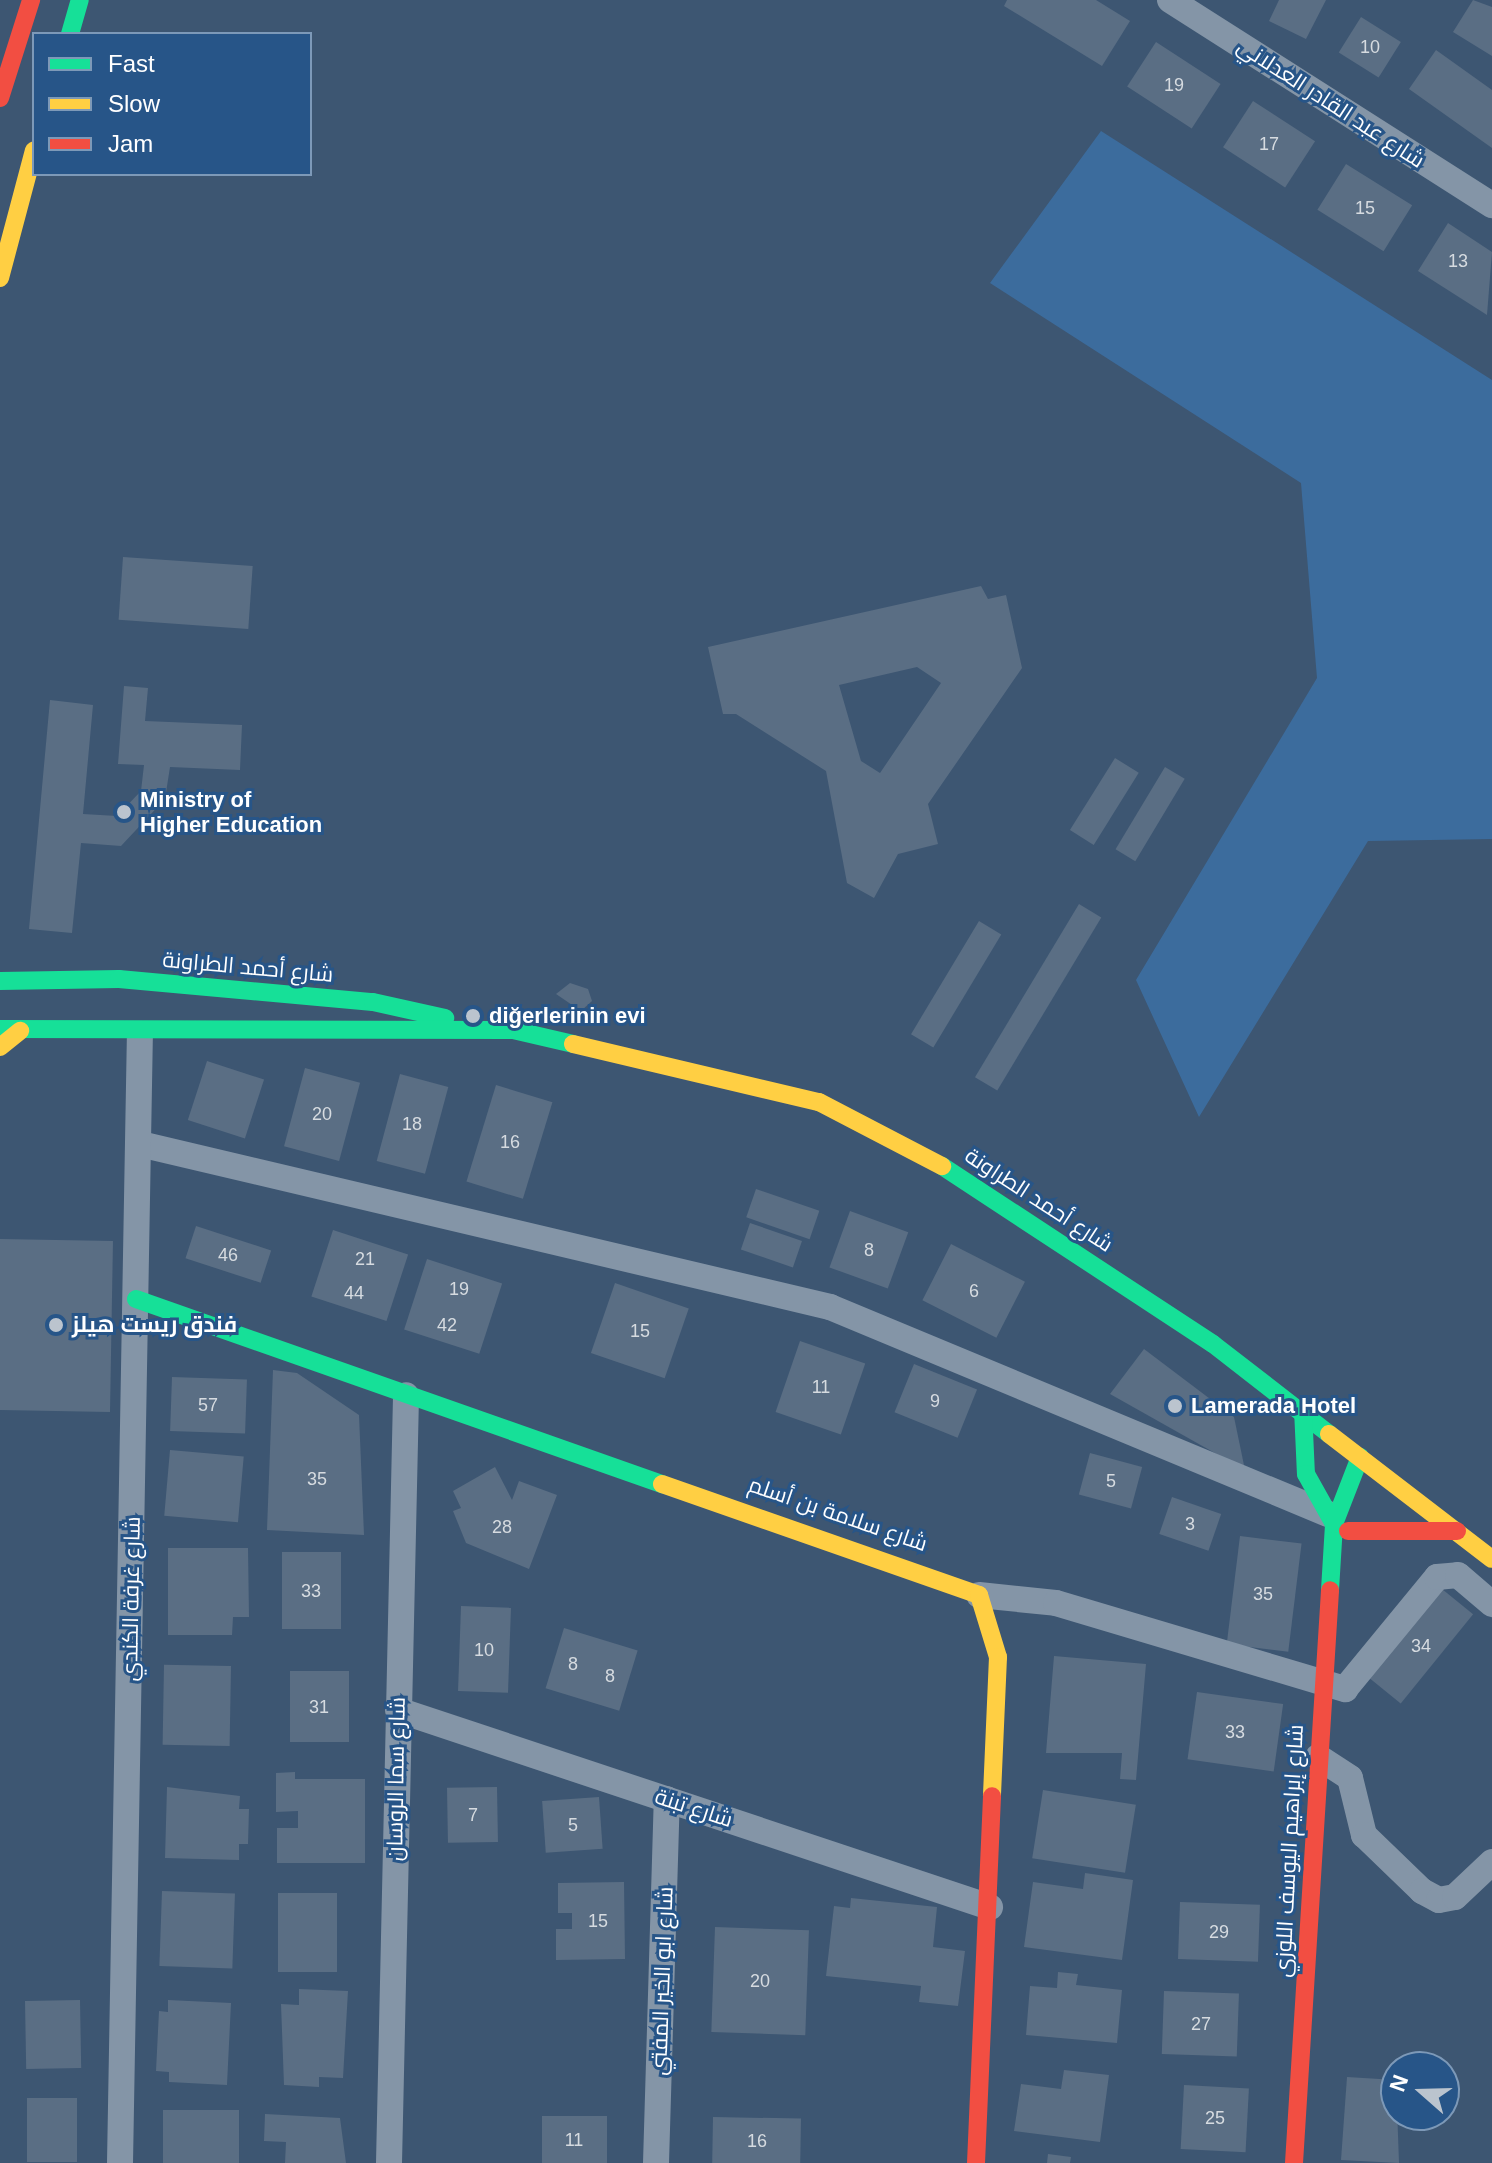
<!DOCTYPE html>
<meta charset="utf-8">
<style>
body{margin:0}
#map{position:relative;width:1492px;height:2163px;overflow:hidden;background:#3d5672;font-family:Arial,Cairo,sans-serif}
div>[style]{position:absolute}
.green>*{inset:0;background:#3c6c9d}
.building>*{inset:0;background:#5a6e84;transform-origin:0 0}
.street>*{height:26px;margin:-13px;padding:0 13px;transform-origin:13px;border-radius:13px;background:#8495a7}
.fast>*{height:18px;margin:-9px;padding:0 9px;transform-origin:9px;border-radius:9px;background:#16e098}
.slow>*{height:18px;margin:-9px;padding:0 9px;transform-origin:9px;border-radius:9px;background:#ffcf43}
.jam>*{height:18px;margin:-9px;padding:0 9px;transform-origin:9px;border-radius:9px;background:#f24e42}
.dots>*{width:22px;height:22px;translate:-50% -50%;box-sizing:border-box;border:4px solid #275588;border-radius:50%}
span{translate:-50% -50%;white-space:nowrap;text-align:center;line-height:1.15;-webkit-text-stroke:6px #275588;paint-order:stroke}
.number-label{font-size:18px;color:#d6dbe0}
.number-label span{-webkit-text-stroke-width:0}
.street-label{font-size:22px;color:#fff}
.poi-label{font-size:22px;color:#fff;font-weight:700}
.left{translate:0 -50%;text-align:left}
.legend{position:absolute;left:32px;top:32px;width:280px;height:144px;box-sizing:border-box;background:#275588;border:2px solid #7d99b8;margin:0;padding:10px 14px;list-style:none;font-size:24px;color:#fff}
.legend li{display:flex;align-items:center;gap:16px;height:40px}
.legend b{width:40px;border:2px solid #7d99b8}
.north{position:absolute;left:1380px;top:2051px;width:80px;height:80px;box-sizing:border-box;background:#275588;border:2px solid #7d99b8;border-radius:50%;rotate:290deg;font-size:22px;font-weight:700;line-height:32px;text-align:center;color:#fff}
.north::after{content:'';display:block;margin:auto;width:28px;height:36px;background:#bbc4ce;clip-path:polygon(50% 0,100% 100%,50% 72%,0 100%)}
</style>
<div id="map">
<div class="green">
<i style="clip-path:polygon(1101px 131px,1492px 380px,1492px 839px,1368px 841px,1199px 1117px,1136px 980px,1317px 678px,1301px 483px,990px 283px)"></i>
</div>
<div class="building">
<i style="clip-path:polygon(1007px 0,1096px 0,1130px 21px,1102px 66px,1004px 6px)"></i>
<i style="clip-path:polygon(1279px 0,1326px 0,1306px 39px,1269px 21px)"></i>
<i style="clip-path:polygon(1473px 0,1492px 7px,1492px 56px,1453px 32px)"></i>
<i style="left:1361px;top:17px;width:47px;height:42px;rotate:32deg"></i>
<i style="left:1156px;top:42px;width:77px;height:53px;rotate:33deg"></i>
<i style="clip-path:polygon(1436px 50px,1492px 90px,1492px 148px,1409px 89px)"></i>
<i style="left:1253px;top:101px;width:74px;height:55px;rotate:33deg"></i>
<i style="left:1346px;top:164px;width:78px;height:54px;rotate:32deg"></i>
<i style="clip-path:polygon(1448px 223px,1492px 252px,1487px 315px,1418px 271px)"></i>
<i style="left:123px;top:557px;width:130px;height:63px;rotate:4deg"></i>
<i style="clip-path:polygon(evenodd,981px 586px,988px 599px,1006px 595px,1022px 668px,928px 804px,938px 844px,898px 854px,874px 898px,847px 883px,826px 771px,736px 714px,723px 714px,708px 647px,981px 586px,917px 667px,941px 683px,880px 773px,861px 761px,839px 685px,917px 667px)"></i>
<i style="clip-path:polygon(124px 686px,148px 688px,145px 721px,242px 725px,240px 770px,170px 767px,165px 799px,121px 846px,81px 843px,72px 933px,29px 929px,50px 700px,93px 705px,83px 814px,117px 816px,141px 791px,144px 765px,118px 764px)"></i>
<i style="left:1115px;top:758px;width:28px;height:85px;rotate:32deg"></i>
<i style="left:1165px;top:767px;width:23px;height:96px;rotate:31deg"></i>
<i style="left:1079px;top:904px;width:26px;height:202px;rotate:31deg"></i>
<i style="left:979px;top:921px;width:26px;height:132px;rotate:31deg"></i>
<i style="clip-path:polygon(570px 983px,588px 989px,592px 1001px,581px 1011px,556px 994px)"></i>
<i style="left:207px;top:1061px;width:60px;height:62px;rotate:18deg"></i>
<i style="left:305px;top:1068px;width:57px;height:81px;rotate:15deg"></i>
<i style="left:400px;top:1074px;width:50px;height:90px;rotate:15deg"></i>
<i style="left:496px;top:1085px;width:59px;height:101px;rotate:17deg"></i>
<i style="left:756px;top:1189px;width:67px;height:30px;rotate:19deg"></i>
<i style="left:850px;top:1211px;width:62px;height:60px;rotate:20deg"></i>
<i style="left:750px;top:1223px;width:55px;height:28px;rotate:19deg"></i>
<i style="left:196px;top:1226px;width:79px;height:34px;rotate:18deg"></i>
<i style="left:333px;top:1230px;width:79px;height:70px;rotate:18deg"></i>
<i style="left:0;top:1239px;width:113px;height:171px;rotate:1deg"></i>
<i style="left:951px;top:1244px;width:83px;height:63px;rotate:27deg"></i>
<i style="left:427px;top:1259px;width:79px;height:74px;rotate:18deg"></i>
<i style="left:615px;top:1283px;width:78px;height:74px;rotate:19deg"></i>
<i style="left:800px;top:1341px;width:69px;height:75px;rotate:19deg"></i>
<i style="clip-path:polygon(1144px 1349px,1234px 1417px,1245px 1470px,1110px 1394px)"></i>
<i style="left:914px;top:1364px;width:68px;height:52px;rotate:22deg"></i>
<i style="clip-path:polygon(273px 1370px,297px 1373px,359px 1415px,364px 1535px,267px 1530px)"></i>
<i style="left:172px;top:1377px;width:75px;height:54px;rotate:2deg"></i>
<i style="left:170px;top:1450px;width:74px;height:66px;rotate:5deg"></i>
<i style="left:1090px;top:1453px;width:54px;height:43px;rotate:15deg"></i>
<i style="clip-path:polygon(495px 1467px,512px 1500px,519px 1481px,557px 1495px,529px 1569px,466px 1543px,453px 1511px,461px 1508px,453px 1491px)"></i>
<i style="left:1172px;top:1497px;width:52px;height:39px;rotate:19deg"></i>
<i style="left:1240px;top:1536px;width:62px;height:109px;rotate:7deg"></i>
<i style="clip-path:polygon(168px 1548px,248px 1548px,249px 1617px,233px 1617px,232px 1635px,168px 1635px)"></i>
<i style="left:282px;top:1552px;width:59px;height:77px"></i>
<i style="left:1442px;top:1589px;width:40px;height:115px;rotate:39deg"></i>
<i style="left:461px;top:1606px;width:50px;height:85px;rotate:2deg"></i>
<i style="left:564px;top:1628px;width:77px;height:63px;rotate:17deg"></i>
<i style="clip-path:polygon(1054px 1656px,1146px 1664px,1136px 1780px,1120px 1779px,1122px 1753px,1046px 1753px)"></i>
<i style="left:231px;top:1666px;width:80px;height:67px;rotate:91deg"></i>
<i style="left:290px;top:1671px;width:59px;height:71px"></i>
<i style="left:1197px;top:1692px;width:87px;height:68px;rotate:8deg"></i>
<i style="clip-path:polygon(295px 1772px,295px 1779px,365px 1779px,365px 1863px,277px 1863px,277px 1828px,298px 1828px,298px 1811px,276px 1812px,276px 1773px)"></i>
<i style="clip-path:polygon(167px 1787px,240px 1796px,239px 1809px,249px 1809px,248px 1844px,239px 1844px,239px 1860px,165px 1858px)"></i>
<i style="left:497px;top:1787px;width:55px;height:50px;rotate:89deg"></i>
<i style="left:1043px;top:1790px;width:94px;height:69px;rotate:9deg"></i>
<i style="left:599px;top:1797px;width:52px;height:57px;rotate:86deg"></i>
<i style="clip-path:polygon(1085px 1873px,1133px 1880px,1122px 1960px,1024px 1947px,1033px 1882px,1083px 1889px)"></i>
<i style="clip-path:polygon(624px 1882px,625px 1959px,556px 1960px,556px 1929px,572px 1929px,572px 1913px,558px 1913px,558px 1883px)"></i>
<i style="left:162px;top:1891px;width:73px;height:75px;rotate:2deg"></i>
<i style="left:337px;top:1893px;width:79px;height:59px;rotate:90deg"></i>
<i style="clip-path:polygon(851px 1898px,937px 1907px,933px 1947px,965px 1951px,958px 2006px,919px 2002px,921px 1986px,826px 1976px,834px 1906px,850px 1908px)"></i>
<i style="left:1180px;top:1902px;width:80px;height:57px;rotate:2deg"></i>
<i style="left:715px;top:1927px;width:94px;height:105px;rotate:2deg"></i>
<i style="clip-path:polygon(1058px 1972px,1078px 1974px,1076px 1985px,1122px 1990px,1117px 2043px,1026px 2035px,1030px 1986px,1057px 1988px)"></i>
<i style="clip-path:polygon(299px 1989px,348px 1991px,343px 2078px,319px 2077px,319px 2087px,284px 2085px,281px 2004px,299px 2005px)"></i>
<i style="left:1164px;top:1991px;width:75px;height:63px;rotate:2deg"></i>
<i style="left:80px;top:2000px;width:68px;height:55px;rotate:89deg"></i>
<i style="clip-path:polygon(168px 2000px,231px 2003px,227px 2085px,169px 2082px,169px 2072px,156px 2071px,159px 2011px,168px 2012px)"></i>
<i style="clip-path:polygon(1064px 2070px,1109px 2075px,1100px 2142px,1014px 2131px,1021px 2084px,1061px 2089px)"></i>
<i style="clip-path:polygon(1347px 2077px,1396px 2080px,1399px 2163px,1341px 2160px)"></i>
<i style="left:1184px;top:2085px;width:65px;height:64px;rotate:3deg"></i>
<i style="left:27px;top:2098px;width:50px;height:64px"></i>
<i style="left:163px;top:2110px;width:76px;height:53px"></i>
<i style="clip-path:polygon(265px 2114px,340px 2118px,346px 2163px,285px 2163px,286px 2142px,264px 2141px)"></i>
<i style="left:542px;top:2116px;width:65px;height:47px"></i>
<i style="left:713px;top:2117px;width:88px;height:46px;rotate:1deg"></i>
<i style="clip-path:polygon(1048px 2154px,1071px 2157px,1070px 2163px,1047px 2163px)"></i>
</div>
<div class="street">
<i style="left:1170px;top:0;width:382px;rotate:32.5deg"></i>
<i style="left:140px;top:1144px;width:709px;rotate:13.29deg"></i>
<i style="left:830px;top:1307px;width:539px;rotate:22.57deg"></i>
<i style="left:979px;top:1595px;width:77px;rotate:5.9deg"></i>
<i style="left:1056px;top:1603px;width:302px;rotate:16.6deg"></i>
<i style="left:1345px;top:1689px;width:145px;rotate:-50.6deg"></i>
<i style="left:1437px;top:1577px;width:21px;rotate:-5deg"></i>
<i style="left:1458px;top:1575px;width:45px;rotate:40.5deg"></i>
<i style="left:398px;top:1710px;width:624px;rotate:18.41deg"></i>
<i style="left:1318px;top:1757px;width:38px;rotate:33deg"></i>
<i style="left:1350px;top:1778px;width:59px;rotate:76.2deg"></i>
<i style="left:1364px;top:1835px;width:81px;rotate:44deg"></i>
<i style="left:1422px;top:1891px;width:19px;rotate:28deg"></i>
<i style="left:1439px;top:1900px;width:16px;rotate:-11deg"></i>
<i style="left:1455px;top:1897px;width:51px;rotate:-43.4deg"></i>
<i style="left:120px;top:2163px;width:1129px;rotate:-88.99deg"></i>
<i style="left:389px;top:2163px;width:768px;rotate:-88.73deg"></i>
<i style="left:656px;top:2163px;width:364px;rotate:-88.3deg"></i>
</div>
<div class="fast">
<i style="left:70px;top:34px;width:35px;rotate:-74deg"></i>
<i style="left:0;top:981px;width:119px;rotate:-1deg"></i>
<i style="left:119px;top:979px;width:255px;rotate:5.2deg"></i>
<i style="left:373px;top:1002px;width:74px;rotate:12.5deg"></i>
<i style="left:0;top:1029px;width:513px;rotate:0.11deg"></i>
<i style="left:513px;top:1030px;width:62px;rotate:13.1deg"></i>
<i style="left:942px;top:1166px;width:324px;rotate:33.3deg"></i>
<i style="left:1213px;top:1344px;width:147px;rotate:37.8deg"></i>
<i style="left:136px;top:1299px;width:558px;rotate:19.38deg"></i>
<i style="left:1303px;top:1409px;width:65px;rotate:87.4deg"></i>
<i style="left:1306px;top:1474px;width:57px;rotate:60.8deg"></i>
<i style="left:1330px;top:1590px;width:66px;rotate:-86.5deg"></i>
<i style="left:1334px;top:1524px;width:72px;rotate:-68.8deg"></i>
</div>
<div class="slow">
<i style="left:0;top:278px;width:132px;rotate:-75.1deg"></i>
<i style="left:573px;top:1044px;width:253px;rotate:13.3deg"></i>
<i style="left:819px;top:1102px;width:139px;rotate:27.5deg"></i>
<i style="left:0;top:1047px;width:26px;rotate:-39deg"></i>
<i style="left:1329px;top:1434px;width:205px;rotate:37.5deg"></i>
<i style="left:662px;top:1484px;width:336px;rotate:19.3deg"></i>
<i style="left:979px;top:1595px;width:65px;rotate:73deg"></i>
<i style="left:998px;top:1657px;width:139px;rotate:92.5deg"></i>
</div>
<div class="jam">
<i style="left:0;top:98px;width:103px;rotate:-72.4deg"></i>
<i style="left:1348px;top:1531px;width:109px"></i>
<i style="left:976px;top:2163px;width:367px;rotate:-87.5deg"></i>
<i style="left:1294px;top:2163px;width:574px;rotate:-86.4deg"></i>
</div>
<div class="dots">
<i style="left:124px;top:812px;background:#bbc4ce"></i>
<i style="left:473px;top:1016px;background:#bbc4ce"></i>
<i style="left:56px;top:1325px;background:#bbc4ce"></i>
<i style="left:1175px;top:1406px;background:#bbc4ce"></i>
</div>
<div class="number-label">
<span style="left:1370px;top:47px">10</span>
<span style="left:1174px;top:85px">19</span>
<span style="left:1269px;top:144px">17</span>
<span style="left:1365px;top:208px">15</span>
<span style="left:1458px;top:261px">13</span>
<span style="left:322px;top:1114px">20</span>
<span style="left:412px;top:1124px">18</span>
<span style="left:510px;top:1142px">16</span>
<span style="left:869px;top:1250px">8</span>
<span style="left:228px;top:1255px">46</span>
<span style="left:365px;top:1259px">21</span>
<span style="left:459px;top:1289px">19</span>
<span style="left:974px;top:1291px">6</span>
<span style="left:354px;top:1293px">44</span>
<span style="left:447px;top:1325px">42</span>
<span style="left:640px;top:1331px">15</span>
<span style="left:821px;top:1387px">11</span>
<span style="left:935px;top:1401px">9</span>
<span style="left:208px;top:1405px">57</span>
<span style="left:317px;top:1479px">35</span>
<span style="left:1111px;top:1481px">5</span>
<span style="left:1190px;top:1524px">3</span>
<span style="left:502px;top:1527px">28</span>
<span style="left:311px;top:1591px">33</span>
<span style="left:1263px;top:1594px">35</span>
<span style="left:1421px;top:1646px">34</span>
<span style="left:484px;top:1650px">10</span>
<span style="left:573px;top:1664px">8</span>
<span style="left:610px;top:1676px">8</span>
<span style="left:319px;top:1707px">31</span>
<span style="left:1235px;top:1732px">33</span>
<span style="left:473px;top:1815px">7</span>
<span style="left:573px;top:1825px">5</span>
<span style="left:598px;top:1921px">15</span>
<span style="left:1219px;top:1932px">29</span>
<span style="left:760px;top:1981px">20</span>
<span style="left:1201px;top:2024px">27</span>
<span style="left:1215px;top:2118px">25</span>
<span style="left:574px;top:2140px">11</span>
<span style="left:757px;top:2141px">16</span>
</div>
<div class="street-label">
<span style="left:1331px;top:103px;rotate:33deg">شارع عبد القادر العدلاني</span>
<span style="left:248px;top:967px;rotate:5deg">شارع أحمد الطراونة</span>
<span style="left:1039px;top:1200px;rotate:33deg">شارع أحمد الطراونة</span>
<span style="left:838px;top:1514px;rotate:19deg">شارع سلامة بن أسلم</span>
<span style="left:131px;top:1599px;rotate:-89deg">شارع غرفة الكندي</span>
<span style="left:396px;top:1779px;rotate:-89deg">شارع سما الروسان</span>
<span style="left:694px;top:1808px;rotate:18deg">شارع تبنة</span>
<span style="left:1289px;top:1851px;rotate:-87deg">شارع إبراهيم اليوسف اللوزي</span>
<span style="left:662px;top:1981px;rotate:-88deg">شارع ابو الخير المفتي</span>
</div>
<div class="poi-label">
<span class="left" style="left:140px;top:812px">Ministry of<br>Higher Education</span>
<span class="left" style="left:489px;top:1016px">diğerlerinin evi</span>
<span class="left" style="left:72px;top:1325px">فندق ريست هيلز</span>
<span class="left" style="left:1191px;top:1406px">Lamerada Hotel</span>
</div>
<ul class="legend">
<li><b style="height:10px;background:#16e098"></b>Fast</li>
<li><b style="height:10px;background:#ffcf43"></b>Slow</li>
<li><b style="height:10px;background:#f24e42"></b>Jam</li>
</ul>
<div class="north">N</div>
</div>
